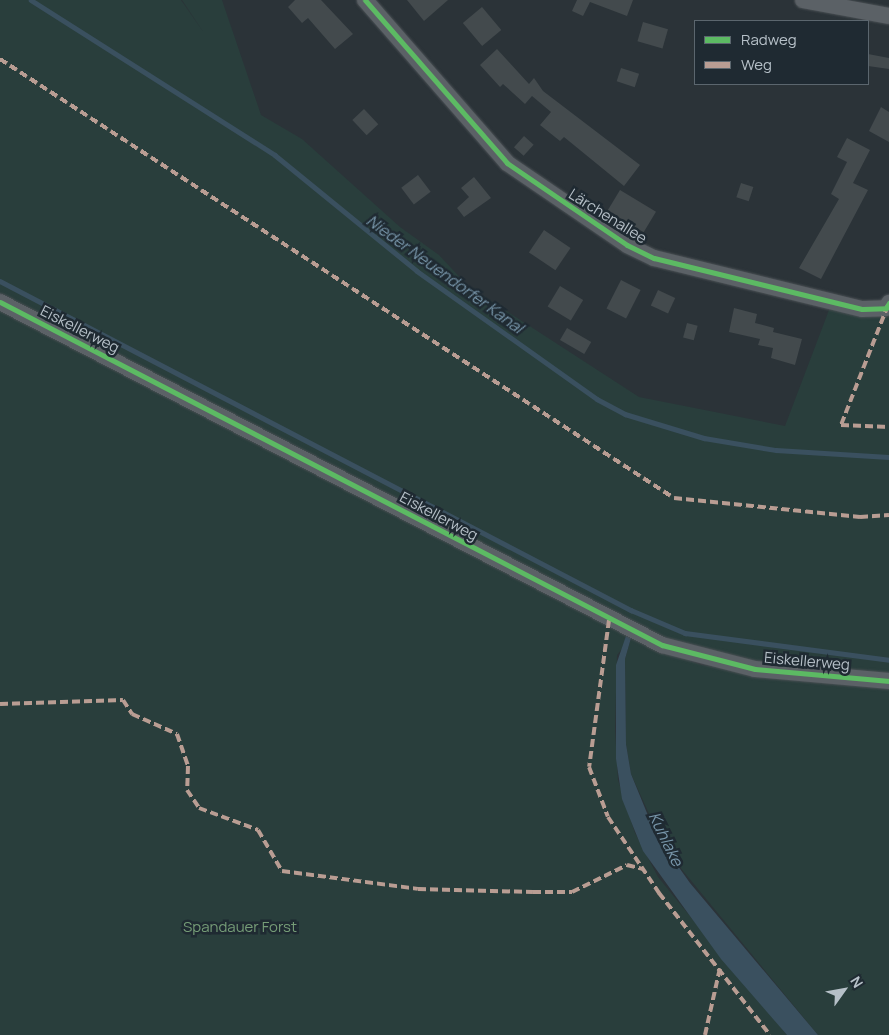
<!DOCTYPE html>
<meta charset="utf-8">
<style>
body{margin:0}
#map{position:relative;width:889px;height:1035px;overflow:hidden;background:#2b3338;font-family:Manrope,sans-serif}
div>[style]{position:absolute}
.green>*{inset:0;background:#293e3c}
.water>*{inset:0;background:#3a505f}
.stream>*{height:4.5px;margin:-2.25px;padding:0 2.25px;transform-origin:2.25px;border-radius:2.25px;background:#3a505f}
.building>*{inset:0;background:#434a4d;transform-origin:0 0}
.roads{filter:drop-shadow(0 0 1px #494f53) drop-shadow(0 0 1px #494f53)}
.minor>*{height:16px;margin:-8px;padding:0 8px;transform-origin:8px;border-radius:8px;background:#5b6166}
.quiet>*{height:4px;margin-top:-2px;transform-origin:0;background:repeating-linear-gradient(90deg,#b99d93 0 8px,transparent 0 12px)}
.cycleway>*{height:5px;margin:-2.5px;padding:0 2.5px;transform-origin:2.5px;border-radius:2.5px;background:#5cba63}
span{translate:-50% -50%;white-space:nowrap;text-align:center;line-height:1.15;-webkit-text-stroke:5px #1f2a32;paint-order:stroke}
.street-label{font-size:15px;color:#b6c0c8}
.park-label{font-size:15px;color:#759c77}
.water-label{font-size:16px;color:#7896aa;font-style:italic}
.legend{position:absolute;left:694px;top:20px;width:175px;height:65px;box-sizing:border-box;background:#1f2a32;border:1px solid #5b666e;margin:0;padding:6px 9px;list-style:none;font-size:15px;color:#b6c0c8}
.legend li{display:flex;align-items:center;gap:10px;height:25px}
.legend b{width:25px;border:1px solid #5b666e}
.north{position:absolute;left:819px;top:965px;width:50px;height:50px;-webkit-text-stroke:4px #1f2a32;paint-order:stroke;rotate:58deg;font-size:14px;font-weight:700;line-height:20px;text-align:center;color:#b6c0c8}
.north::after{content:'';display:block;margin:auto;width:18px;height:22px;background:#b6c0c8;clip-path:polygon(50% 0,100% 100%,50% 72%,0 100%)}
</style>
<div id="map">
<div class="green">
<i style="clip-path:polygon(0 0,181px 0,204px 33px,182px 0,222px 0,261px 115px,302px 139px,400px 227px,439px 255px,468px 286px,639px 397px,785px 426px,829px 310px,889px 313px,889px 679px,753px 664px,643px 642px,701px 665px,889px 688px,889px 1035px,818px 1035px,665px 849px,631px 774px,626px 744px,625px 659px,631px 638px,617px 655px,615px 729px,618px 780px,635px 833px,658px 877px,787px 1035px,0 1035px)"></i>
</div>
<div class="water">
<i style="clip-path:polygon(626px 636px,631px 638px,625px 659px,626px 744px,631px 774px,656px 835px,690px 883px,818px 1035px,787px 1035px,721px 959px,643px 851px,622px 799px,616px 759px,616px 665px)"></i>
</div>
<div class="stream">
<i style="left:31px;top:0;width:289px;rotate:32.4deg"></i>
<i style="left:275px;top:155px;width:183px;rotate:39.2deg"></i>
<i style="left:417px;top:271px;width:221px;rotate:35.4deg"></i>
<i style="left:597px;top:399px;width:32px;rotate:28deg"></i>
<i style="left:625px;top:414px;width:83px;rotate:16.9deg"></i>
<i style="left:704px;top:438px;width:73px;rotate:9.5deg"></i>
<i style="left:776px;top:450px;width:113px;rotate:3.5deg"></i>
<i style="left:0;top:281px;width:712px;rotate:27.54deg"></i>
<i style="left:631px;top:610px;width:59px;rotate:23.1deg"></i>
<i style="left:685px;top:633px;width:206px;rotate:7.5deg"></i>
</div>
<div class="building">
<i style="clip-path:polygon(295px 0,321px 0,353px 34px,335px 49px,308px 18px,302px 23px,288px 7px)"></i>
<i style="clip-path:polygon(407px 0,448px 0,424px 21px)"></i>
<i style="clip-path:polygon(577px 0,633px 0,627px 16px,590px 2px,583px 16px,572px 11px)"></i>
<i style="left:482px;top:7px;width:30px;height:25px;rotate:50deg"></i>
<i style="left:643px;top:22px;width:26px;height:20px;rotate:16deg"></i>
<i style="clip-path:polygon(497px 49px,529px 84px,534px 78px,543px 91px,640px 165px,624px 186px,564px 137px,560px 141px,540px 125px,551px 112px,532px 96px,525px 104px,503px 84px,500px 87px,480px 65px)"></i>
<i style="clip-path:polygon(868px 54px,889px 58px,889px 69px,868px 66px)"></i>
<i style="left:621px;top:68px;width:19px;height:14px;rotate:18deg"></i>
<i style="clip-path:polygon(881px 107px,889px 112px,889px 142px,869px 131px)"></i>
<i style="left:364px;top:109px;width:21px;height:16px;rotate:47deg"></i>
<i style="left:524px;top:136px;width:13px;height:15px;rotate:42deg"></i>
<i style="clip-path:polygon(847px 138px,870px 150px,853px 183px,868px 190px,821px 279px,799px 268px,839px 199px,831px 194px,847px 162px,837px 157px)"></i>
<i style="left:418px;top:175px;width:21px;height:21px;rotate:53deg"></i>
<i style="clip-path:polygon(474px 177px,491px 198px,464px 217px,457px 208px,469px 197px,461px 188px)"></i>
<i style="left:741px;top:183px;width:13px;height:15px;rotate:18deg"></i>
<i style="left:620px;top:190px;width:42px;height:24px;rotate:31deg"></i>
<i style="left:544px;top:230px;width:32px;height:27px;rotate:34deg"></i>
<i style="left:621px;top:280px;width:22px;height:32px;rotate:27deg"></i>
<i style="left:560px;top:286px;width:27px;height:24px;rotate:31deg"></i>
<i style="left:658px;top:290px;width:19px;height:17px;rotate:25deg"></i>
<i style="clip-path:polygon(734px 308px,757px 314px,755px 323px,774px 328px,773px 332px,802px 339px,795px 365px,771px 358px,773px 348px,758px 345px,760px 339px,729px 332px)"></i>
<i style="left:687px;top:323px;width:11px;height:15px;rotate:15deg"></i>
<i style="left:567px;top:328px;width:28px;height:14px;rotate:30deg"></i>
</div>
<div class="roads">
<div class="minor">
<i style="left:365px;top:0;width:216px;rotate:48.9deg"></i>
<i style="left:507px;top:163px;width:145px;rotate:34.3deg"></i>
<i style="left:627px;top:245px;width:30px;rotate:26deg"></i>
<i style="left:654px;top:258px;width:214px;rotate:13.8deg"></i>
<i style="left:862px;top:309px;width:24px;rotate:-2deg"></i>
<i style="left:886px;top:308px;width:6px;rotate:-59deg"></i>
<i style="left:803px;top:0;width:87px;rotate:10.5deg"></i>
<i style="left:0;top:302px;width:746px;rotate:27.39deg"></i>
<i style="left:662px;top:645px;width:96px;rotate:14.5deg"></i>
<i style="left:755px;top:669px;width:135px;rotate:5.1deg"></i>
</div>
</div>
<div class="quiet">
<i style="left:0;top:59px;width:804px;rotate:33.08deg"></i>
<i style="left:674px;top:498px;width:187px;rotate:5.8deg"></i>
<i style="left:860px;top:517px;width:29px;rotate:-4deg"></i>
<i style="left:888px;top:305px;width:129px;rotate:111.4deg"></i>
<i style="left:841px;top:425px;width:48px;rotate:2.4deg"></i>
<i style="left:609px;top:620px;width:148px;rotate:97.7deg"></i>
<i style="left:589px;top:767px;width:53px;rotate:69.2deg"></i>
<i style="left:608px;top:817px;width:92px;rotate:56.1deg"></i>
<i style="left:659px;top:893px;width:180px;rotate:52deg"></i>
<i style="left:0;top:704px;width:123px;rotate:-1.9deg"></i>
<i style="left:123px;top:700px;width:17px;rotate:57deg"></i>
<i style="left:132px;top:714px;width:49px;rotate:24deg"></i>
<i style="left:177px;top:734px;width:34px;rotate:71deg"></i>
<i style="left:188px;top:766px;width:24px;rotate:92deg"></i>
<i style="left:187px;top:790px;width:22px;rotate:56deg"></i>
<i style="left:199px;top:808px;width:63px;rotate:20.4deg"></i>
<i style="left:258px;top:830px;width:48px;rotate:59.7deg"></i>
<i style="left:282px;top:871px;width:137px;rotate:7.5deg"></i>
<i style="left:418px;top:889px;width:115px;rotate:1.5deg"></i>
<i style="left:533px;top:892px;width:39px"></i>
<i style="left:572px;top:892px;width:61px;rotate:-26.1deg"></i>
<i style="left:627px;top:865px;width:16px;rotate:14deg"></i>
<i style="left:705px;top:1035px;width:69px;rotate:-77.4deg"></i>
</div>
<div class="cycleway">
<i style="left:365px;top:0;width:216px;rotate:48.9deg"></i>
<i style="left:507px;top:163px;width:145px;rotate:34.3deg"></i>
<i style="left:627px;top:245px;width:30px;rotate:26deg"></i>
<i style="left:654px;top:258px;width:214px;rotate:13.8deg"></i>
<i style="left:862px;top:309px;width:24px;rotate:-2deg"></i>
<i style="left:886px;top:308px;width:6px;rotate:-59deg"></i>
<i style="left:0;top:302px;width:746px;rotate:27.39deg"></i>
<i style="left:662px;top:645px;width:96px;rotate:14.5deg"></i>
<i style="left:755px;top:669px;width:135px;rotate:5.1deg"></i>
</div>
<div class="street-label">
<span style="left:608px;top:216px;rotate:32deg">Lärchenallee</span>
<span style="left:80px;top:329px;rotate:27deg">Eiskellerweg</span>
<span style="left:439px;top:516px;rotate:28deg">Eiskellerweg</span>
<span style="left:807px;top:661px;rotate:5deg">Eiskellerweg</span>
</div>
<div class="park-label">
<span style="left:240px;top:927px">Spandauer Forst</span>
</div>
<div class="water-label">
<span style="left:445px;top:274px;rotate:36deg">Nieder Neuendorfer Kanal</span>
<span style="left:666px;top:839px;rotate:64deg">Kuhlake</span>
</div>
<ul class="legend">
<li><b style="height:6px;background:#5cba63"></b>Radweg</li>
<li><b style="height:6px;background:#b99d93"></b>Weg</li>
</ul>
<div class="north">N</div>
</div>
